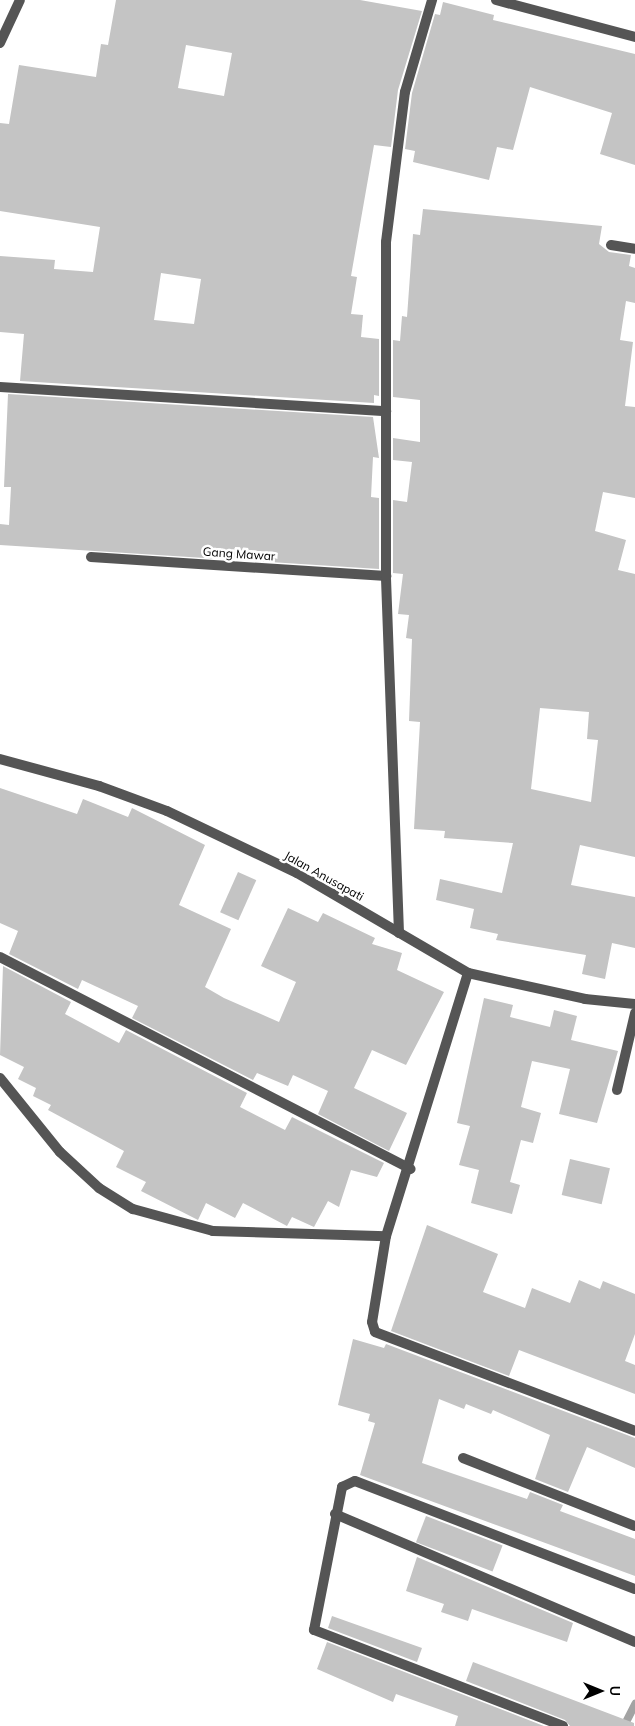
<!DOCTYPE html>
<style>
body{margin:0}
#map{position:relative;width:635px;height:1726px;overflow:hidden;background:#fff;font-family:Mulish,sans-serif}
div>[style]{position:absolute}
.stream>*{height:8px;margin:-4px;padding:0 4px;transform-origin:4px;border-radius:4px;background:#a3a3a3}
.building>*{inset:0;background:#c4c4c4;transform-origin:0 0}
.street>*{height:10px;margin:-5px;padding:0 5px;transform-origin:5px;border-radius:5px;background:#555}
span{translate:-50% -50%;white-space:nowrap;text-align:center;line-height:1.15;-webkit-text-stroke:5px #fff;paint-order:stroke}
.street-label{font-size:12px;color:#000}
.north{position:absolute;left:575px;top:1666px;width:50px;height:50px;-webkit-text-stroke:4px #fff;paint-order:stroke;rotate:90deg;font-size:14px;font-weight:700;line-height:20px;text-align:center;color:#000}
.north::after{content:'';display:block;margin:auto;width:18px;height:22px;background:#000;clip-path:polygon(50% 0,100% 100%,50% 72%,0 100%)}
</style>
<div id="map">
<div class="stream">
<i style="left:624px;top:1726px;width:25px;rotate:-63deg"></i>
</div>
<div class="building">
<i style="clip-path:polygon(evenodd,116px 0,360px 0,422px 11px,398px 90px,391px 147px,374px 145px,351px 276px,357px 277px,351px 314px,363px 315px,361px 337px,379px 339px,379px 396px,374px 395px,374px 403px,20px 381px,24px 334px,0 332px,0 256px,55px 260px,54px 269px,93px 272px,100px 227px,0 211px,0 123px,9px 124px,19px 65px,96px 77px,101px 44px,108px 45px,116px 0,186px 45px,232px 53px,224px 96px,178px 88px,186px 45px,116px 0,161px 273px,201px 279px,194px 324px,154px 320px,161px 273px)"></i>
<i style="clip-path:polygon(443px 2px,494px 15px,493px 20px,635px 54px,635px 165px,600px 154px,612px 113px,530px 87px,513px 150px,497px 147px,489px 180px,413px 162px,415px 151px,405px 149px,412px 93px,435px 14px,440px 15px)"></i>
<i style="clip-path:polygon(evenodd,423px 209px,602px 226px,599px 244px,609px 252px,631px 255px,629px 266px,635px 268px,635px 303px,626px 301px,620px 340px,633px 342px,625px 406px,635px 407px,635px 498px,603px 492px,595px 531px,626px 540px,618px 570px,635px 574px,635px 857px,580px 845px,571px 885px,635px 897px,635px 948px,612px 943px,605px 979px,582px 974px,586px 955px,496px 940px,498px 934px,470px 928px,474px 909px,436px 900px,440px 879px,502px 893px,513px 843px,444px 838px,445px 831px,414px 829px,420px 722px,409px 721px,412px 639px,406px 638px,409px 615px,398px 614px,403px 574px,393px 573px,393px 500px,407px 502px,412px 462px,393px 460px,393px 438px,420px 442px,420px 400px,393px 397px,393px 340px,400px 341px,402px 316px,407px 317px,413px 234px,420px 235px,423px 209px,540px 708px,589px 712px,587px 739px,598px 740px,591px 802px,531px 789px,540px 708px)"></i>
<i style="clip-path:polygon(8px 394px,373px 417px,379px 458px,373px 457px,371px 497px,379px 498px,379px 569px,0 545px,0 524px,9px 525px,11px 487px,4px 487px)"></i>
<i style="clip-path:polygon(0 788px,77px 814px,83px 799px,128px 817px,132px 808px,205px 845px,179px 905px,231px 929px,205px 987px,224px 998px,279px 1022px,296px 982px,261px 966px,288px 908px,318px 922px,323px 913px,375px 938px,372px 944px,402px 953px,397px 970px,444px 992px,406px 1065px,372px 1050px,354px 1088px,407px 1113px,389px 1151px,318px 1114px,328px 1091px,293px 1075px,288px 1086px,257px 1073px,253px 1080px,132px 1018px,138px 1006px,82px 980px,78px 989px,9px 954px,18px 931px,0 923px)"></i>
<i style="left:238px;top:872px;width:20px;height:44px;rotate:24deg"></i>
<i style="clip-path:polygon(3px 966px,71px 1002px,65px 1014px,119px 1043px,126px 1030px,247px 1093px,240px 1107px,285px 1130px,292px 1117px,384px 1163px,377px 1177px,351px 1170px,339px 1207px,328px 1201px,314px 1227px,292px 1217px,287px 1226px,243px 1203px,235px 1218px,206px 1203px,198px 1220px,141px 1191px,146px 1182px,116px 1167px,124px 1151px,48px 1110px,51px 1105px,33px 1096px,36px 1088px,18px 1079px,24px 1067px,0 1055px)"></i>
<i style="clip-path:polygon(484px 998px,513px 1005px,510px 1017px,550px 1027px,554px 1010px,577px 1016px,571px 1040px,618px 1051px,597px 1123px,559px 1114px,570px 1069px,532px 1061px,521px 1107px,541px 1113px,533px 1143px,521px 1140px,510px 1182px,520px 1185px,512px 1214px,471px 1203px,479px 1170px,459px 1165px,470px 1126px,457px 1123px)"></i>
<i style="left:570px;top:1159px;width:41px;height:37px;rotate:13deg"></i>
<i style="clip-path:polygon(427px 1225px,498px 1254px,483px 1292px,525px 1308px,532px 1288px,570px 1303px,579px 1280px,600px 1289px,603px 1281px,635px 1294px,635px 1334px,625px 1361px,635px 1365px,635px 1394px,519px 1350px,509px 1376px,391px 1331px)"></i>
<i style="clip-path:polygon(353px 1339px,384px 1348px,386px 1344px,635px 1438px,635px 1468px,587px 1447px,568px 1492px,535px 1479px,550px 1435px,493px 1410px,491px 1414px,466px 1404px,464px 1409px,439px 1399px,422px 1463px,527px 1499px,530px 1492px,563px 1505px,560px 1511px,635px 1539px,635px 1576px,360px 1475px,375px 1423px,368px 1421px,370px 1414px,338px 1405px)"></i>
<i style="left:426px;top:1516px;width:82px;height:28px;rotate:21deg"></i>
<i style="clip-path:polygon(417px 1557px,573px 1623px,567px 1642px,472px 1609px,468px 1621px,441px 1612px,444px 1604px,406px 1591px)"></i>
<i style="clip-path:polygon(332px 1616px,422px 1648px,417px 1662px,328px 1628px)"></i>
<i style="clip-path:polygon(327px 1642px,544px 1726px,455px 1726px,458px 1716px,396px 1694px,393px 1702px,317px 1669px)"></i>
<i style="clip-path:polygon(473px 1662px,634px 1723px,634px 1726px,570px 1726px,565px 1720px,466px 1681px)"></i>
</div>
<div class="street">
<i style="left:496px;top:0;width:144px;rotate:14.9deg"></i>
<i style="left:0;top:43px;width:47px;rotate:-65.1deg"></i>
<i style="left:611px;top:245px;width:24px;rotate:9deg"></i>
<i style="left:0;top:387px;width:387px;rotate:3.6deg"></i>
<i style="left:91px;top:557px;width:296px;rotate:3.7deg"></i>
<i style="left:0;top:759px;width:103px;rotate:15.3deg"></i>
<i style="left:99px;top:786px;width:72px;rotate:20.2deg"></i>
<i style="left:167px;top:811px;width:144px;rotate:25.5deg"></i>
<i style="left:297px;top:873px;width:198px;rotate:30.3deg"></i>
<i style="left:468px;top:973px;width:120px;rotate:12.5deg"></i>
<i style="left:585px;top:999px;width:50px;rotate:5.7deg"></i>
<i style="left:399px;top:933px;width:357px;rotate:-92.1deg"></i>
<i style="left:386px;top:576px;width:334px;rotate:-90deg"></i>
<i style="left:386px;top:242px;width:151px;rotate:-82.8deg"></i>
<i style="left:405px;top:92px;width:96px;rotate:-73.6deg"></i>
<i style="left:0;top:957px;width:462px;rotate:27.3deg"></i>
<i style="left:468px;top:973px;width:275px;rotate:107.3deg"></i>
<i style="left:386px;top:1236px;width:87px;rotate:99.2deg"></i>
<i style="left:372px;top:1322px;width:10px;rotate:73deg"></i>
<i style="left:375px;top:1332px;width:278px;rotate:20.8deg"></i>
<i style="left:0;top:1078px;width:95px;rotate:51deg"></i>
<i style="left:60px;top:1152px;width:53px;rotate:42.7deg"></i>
<i style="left:99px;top:1188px;width:40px;rotate:32deg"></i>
<i style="left:133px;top:1209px;width:83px;rotate:15.4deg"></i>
<i style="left:213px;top:1231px;width:173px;rotate:1.7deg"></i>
<i style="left:617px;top:1090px;width:79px;rotate:-76.8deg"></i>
<i style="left:463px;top:1458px;width:185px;rotate:21.6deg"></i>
<i style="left:335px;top:1514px;width:326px;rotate:23.1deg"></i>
<i style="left:563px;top:1726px;width:267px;rotate:-158.9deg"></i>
<i style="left:314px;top:1630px;width:146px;rotate:-78.9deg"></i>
<i style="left:342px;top:1487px;width:14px;rotate:-25deg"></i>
<i style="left:355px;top:1481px;width:300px;rotate:21.1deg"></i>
</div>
<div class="street-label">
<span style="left:239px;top:554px;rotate:4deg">Gang Mawar</span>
<span style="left:324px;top:876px;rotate:29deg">Jalan Anusapati</span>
</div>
<div class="north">U</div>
</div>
